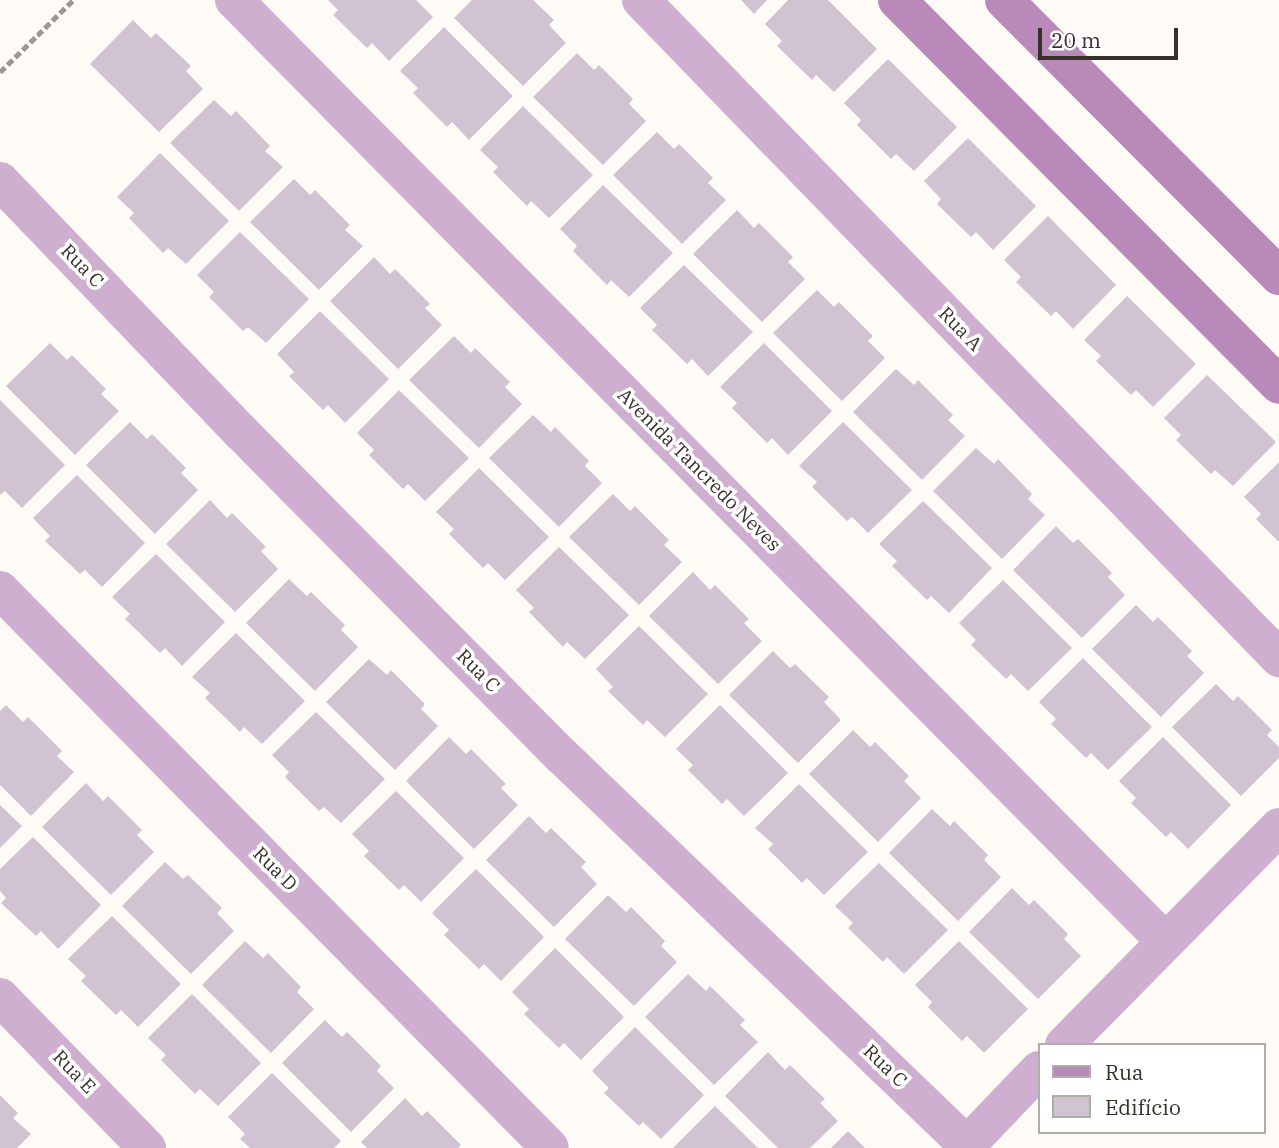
<!DOCTYPE html>
<meta charset="utf-8">
<style>
body{margin:0}
#map{position:relative;width:1279px;height:1148px;overflow:hidden;background:#fefbf7;font-family:"IBM Plex Serif",serif}
div>[style]{position:absolute}
.building>*{inset:0;background:#d2c3d3}
.path>*{height:4.5px;margin-top:-2.25px;transform-origin:0;background:repeating-linear-gradient(90deg,#9b9792 0 7px,transparent 0 10.5px)}
.street>*{height:38px;margin:-19px;padding:0 19px;transform-origin:19px;border-radius:19px;background:#cfafd0}
.secondary>*{height:38px;margin:-19px;padding:0 19px;transform-origin:19px;border-radius:19px;background:#b989b9}
span{translate:-50% -50%;white-space:nowrap;text-align:center;line-height:1.15;-webkit-text-stroke:7px #fff;paint-order:stroke}
.street-label{font-size:19px;color:#36302a}
.legend{position:absolute;left:1038px;top:1043px;width:228px;height:91px;box-sizing:border-box;background:#fff;border:2px solid #afacaa;margin:0;padding:9px 12px;list-style:none;font-size:21px;color:#36302a}
.legend li{display:flex;align-items:center;gap:14px;height:35px}
.legend b{width:35px;border:2px solid #afacaa}
.scale{position:absolute;left:1038px;top:28px;width:140px;height:32px;box-sizing:border-box;border:4px solid #36302a;border-top:0;padding-left:9px;font-size:21px;line-height:24px;white-space:nowrap;color:#36302a;-webkit-text-stroke:5px #fff;paint-order:stroke}
</style>
<div id="map">
<div class="building">
<i style="clip-path:polygon(328px 0,416px 0,433px 17px,389px 61px,372px 43px,367px 48px,333px 15px,338px 10px)"></i>
<i style="clip-path:polygon(472px 0,533px 0,554px 20px,549px 25px,566px 43px,523px 86px,454px 18px)"></i>
<i style="clip-path:polygon(741px 0,767px 0,754px 14px)"></i>
<i style="clip-path:polygon(788px 0,828px 0,877px 49px,834px 92px,816px 75px,812px 80px,777px 46px,782px 41px,765px 24px)"></i>
<i style="clip-path:polygon(133px 20px,151px 38px,156px 33px,191px 66px,186px 71px,203px 89px,159px 132px,90px 64px)"></i>
<i style="clip-path:polygon(444px 27px,513px 96px,469px 140px,452px 122px,447px 127px,413px 93px,418px 88px,400px 71px)"></i>
<i style="clip-path:polygon(577px 53px,594px 70px,599px 65px,633px 99px,629px 104px,646px 121px,603px 165px,533px 97px)"></i>
<i style="clip-path:polygon(888px 59px,957px 127px,914px 171px,896px 154px,891px 159px,857px 125px,861px 120px,844px 103px)"></i>
<i style="clip-path:polygon(214px 100px,231px 116px,236px 111px,270px 146px,265px 151px,283px 167px,239px 211px,170px 143px)"></i>
<i style="clip-path:polygon(523px 106px,593px 175px,549px 218px,531px 201px,527px 206px,493px 172px,498px 167px,480px 150px)"></i>
<i style="clip-path:polygon(657px 132px,674px 149px,679px 144px,713px 178px,708px 183px,726px 200px,682px 244px,613px 175px)"></i>
<i style="clip-path:polygon(968px 138px,1036px 206px,993px 250px,976px 232px,971px 237px,937px 204px,941px 199px,924px 181px)"></i>
<i style="clip-path:polygon(160px 153px,229px 221px,186px 264px,168px 248px,163px 253px,129px 218px,134px 213px,117px 197px)"></i>
<i style="clip-path:polygon(294px 179px,310px 195px,315px 190px,350px 225px,345px 230px,363px 246px,319px 290px,250px 222px)"></i>
<i style="clip-path:polygon(603px 185px,673px 253px,629px 297px,611px 280px,607px 285px,573px 251px,577px 246px,560px 229px)"></i>
<i style="clip-path:polygon(737px 210px,754px 228px,759px 223px,793px 257px,788px 262px,805px 279px,762px 322px,693px 254px)"></i>
<i style="clip-path:polygon(1048px 216px,1116px 285px,1073px 329px,1056px 311px,1051px 316px,1016px 282px,1021px 277px,1004px 260px)"></i>
<i style="clip-path:polygon(240px 232px,309px 299px,266px 343px,248px 327px,243px 331px,209px 297px,214px 292px,197px 275px)"></i>
<i style="clip-path:polygon(374px 257px,390px 274px,395px 269px,430px 304px,425px 308px,442px 325px,398px 369px,330px 301px)"></i>
<i style="clip-path:polygon(684px 265px,753px 332px,708px 376px,692px 359px,687px 364px,652px 330px,657px 325px,640px 308px)"></i>
<i style="clip-path:polygon(817px 290px,834px 307px,839px 302px,873px 336px,868px 341px,885px 358px,842px 401px,773px 333px)"></i>
<i style="clip-path:polygon(1127px 296px,1196px 364px,1153px 407px,1136px 390px,1131px 395px,1096px 361px,1101px 356px,1084px 340px)"></i>
<i style="clip-path:polygon(320px 311px,389px 379px,345px 423px,328px 405px,323px 410px,289px 376px,294px 372px,277px 354px)"></i>
<i style="clip-path:polygon(454px 336px,471px 353px,475px 348px,510px 382px,505px 387px,522px 404px,479px 448px,409px 380px)"></i>
<i style="clip-path:polygon(50px 343px,67px 360px,72px 355px,106px 389px,101px 394px,119px 411px,75px 455px,6px 386px)"></i>
<i style="clip-path:polygon(764px 343px,832px 411px,788px 455px,772px 438px,767px 443px,732px 408px,737px 403px,720px 387px)"></i>
<i style="clip-path:polygon(896px 369px,914px 385px,918px 380px,953px 415px,948px 420px,965px 436px,922px 480px,853px 412px)"></i>
<i style="clip-path:polygon(1207px 375px,1276px 442px,1233px 486px,1215px 470px,1211px 474px,1176px 440px,1181px 435px,1164px 418px)"></i>
<i style="clip-path:polygon(399px 390px,469px 458px,425px 501px,408px 484px,403px 489px,369px 455px,374px 450px,357px 433px)"></i>
<i style="clip-path:polygon(0 400px,65px 465px,22px 508px,5px 491px,0 495px)"></i>
<i style="clip-path:polygon(533px 415px,551px 432px,555px 427px,589px 461px,585px 466px,602px 483px,559px 527px,489px 458px)"></i>
<i style="clip-path:polygon(130px 422px,147px 439px,152px 434px,186px 468px,181px 473px,198px 490px,155px 534px,86px 465px)"></i>
<i style="clip-path:polygon(843px 422px,912px 490px,868px 533px,852px 517px,847px 521px,812px 487px,817px 482px,799px 466px)"></i>
<i style="clip-path:polygon(976px 448px,994px 464px,998px 459px,1032px 494px,1028px 499px,1045px 515px,1002px 559px,933px 491px)"></i>
<i style="clip-path:polygon(1279px 462px,1279px 542px,1256px 519px,1261px 514px,1244px 497px)"></i>
<i style="clip-path:polygon(479px 468px,549px 537px,505px 580px,488px 563px,483px 568px,449px 534px,454px 529px,436px 512px)"></i>
<i style="clip-path:polygon(77px 475px,145px 543px,102px 587px,85px 570px,80px 574px,45px 541px,50px 536px,33px 518px)"></i>
<i style="clip-path:polygon(613px 494px,630px 511px,635px 506px,669px 540px,664px 545px,682px 562px,639px 605px,569px 537px)"></i>
<i style="clip-path:polygon(210px 500px,227px 518px,232px 513px,266px 547px,261px 551px,278px 569px,235px 612px,166px 544px)"></i>
<i style="clip-path:polygon(923px 501px,992px 568px,949px 613px,931px 596px,927px 600px,892px 566px,897px 561px,879px 544px)"></i>
<i style="clip-path:polygon(1056px 526px,1073px 543px,1078px 539px,1112px 573px,1108px 577px,1125px 595px,1082px 638px,1013px 570px)"></i>
<i style="clip-path:polygon(559px 547px,629px 615px,585px 659px,567px 642px,563px 647px,529px 612px,534px 608px,516px 590px)"></i>
<i style="clip-path:polygon(156px 554px,225px 622px,182px 666px,165px 648px,160px 653px,125px 619px,130px 614px,112px 597px)"></i>
<i style="clip-path:polygon(693px 572px,710px 590px,715px 585px,749px 619px,744px 623px,762px 641px,718px 684px,649px 616px)"></i>
<i style="clip-path:polygon(289px 579px,307px 596px,311px 592px,345px 625px,341px 630px,358px 647px,315px 691px,246px 623px)"></i>
<i style="clip-path:polygon(1003px 580px,1072px 648px,1028px 691px,1011px 674px,1006px 679px,971px 645px,976px 640px,959px 623px)"></i>
<i style="clip-path:polygon(1136px 605px,1153px 622px,1158px 617px,1192px 651px,1187px 656px,1204px 673px,1161px 717px,1092px 649px)"></i>
<i style="clip-path:polygon(639px 626px,708px 694px,665px 737px,647px 720px,643px 725px,608px 691px,613px 687px,596px 669px)"></i>
<i style="clip-path:polygon(236px 633px,305px 701px,262px 744px,244px 727px,240px 732px,205px 698px,210px 693px,192px 677px)"></i>
<i style="clip-path:polygon(773px 651px,790px 668px,795px 664px,829px 697px,824px 702px,841px 720px,798px 763px,729px 695px)"></i>
<i style="clip-path:polygon(1083px 658px,1152px 727px,1108px 770px,1091px 753px,1086px 758px,1051px 724px,1056px 719px,1039px 702px)"></i>
<i style="clip-path:polygon(369px 659px,387px 675px,391px 670px,425px 704px,421px 709px,438px 726px,395px 770px,326px 702px)"></i>
<i style="clip-path:polygon(1216px 684px,1233px 701px,1238px 696px,1272px 730px,1267px 735px,1279px 747px,1279px 758px,1241px 796px,1172px 727px)"></i>
<i style="clip-path:polygon(6px 705px,23px 722px,28px 717px,62px 751px,57px 756px,74px 772px,31px 816px,0 785px,0 711px)"></i>
<i style="clip-path:polygon(720px 705px,788px 773px,744px 816px,727px 799px,722px 804px,688px 770px,693px 765px,676px 749px)"></i>
<i style="clip-path:polygon(316px 712px,385px 779px,341px 823px,324px 807px,319px 811px,285px 777px,289px 772px,272px 755px)"></i>
<i style="clip-path:polygon(853px 730px,870px 747px,875px 742px,909px 776px,904px 781px,921px 798px,878px 842px,809px 774px)"></i>
<i style="clip-path:polygon(449px 737px,466px 754px,471px 749px,506px 784px,501px 788px,518px 805px,474px 849px,406px 781px)"></i>
<i style="clip-path:polygon(1163px 737px,1231px 805px,1188px 849px,1171px 832px,1166px 837px,1131px 803px,1136px 798px,1119px 781px)"></i>
<i style="clip-path:polygon(86px 783px,103px 801px,108px 796px,142px 830px,137px 835px,154px 852px,111px 895px,42px 827px)"></i>
<i style="clip-path:polygon(799px 784px,868px 852px,824px 895px,807px 878px,802px 883px,768px 849px,773px 844px,755px 828px)"></i>
<i style="clip-path:polygon(396px 791px,464px 858px,421px 902px,404px 885px,399px 890px,364px 856px,369px 851px,352px 834px)"></i>
<i style="clip-path:polygon(0 805px,22px 826px,0 848px)"></i>
<i style="clip-path:polygon(932px 809px,950px 826px,954px 821px,988px 855px,984px 860px,1001px 877px,958px 921px,889px 853px)"></i>
<i style="clip-path:polygon(529px 816px,546px 833px,551px 828px,586px 862px,581px 867px,597px 884px,554px 927px,486px 860px)"></i>
<i style="clip-path:polygon(33px 837px,101px 905px,58px 949px,41px 931px,36px 936px,1px 903px,6px 898px,0 891px,0 869px)"></i>
<i style="clip-path:polygon(165px 862px,183px 879px,188px 875px,222px 908px,217px 913px,234px 931px,191px 974px,122px 906px)"></i>
<i style="clip-path:polygon(879px 863px,948px 930px,904px 974px,887px 957px,883px 962px,848px 928px,853px 923px,835px 906px)"></i>
<i style="clip-path:polygon(476px 869px,544px 937px,501px 981px,484px 964px,479px 969px,444px 935px,449px 930px,432px 913px)"></i>
<i style="clip-path:polygon(1012px 888px,1029px 905px,1034px 900px,1068px 934px,1064px 939px,1081px 956px,1038px 999px,969px 932px)"></i>
<i style="clip-path:polygon(608px 895px,626px 912px,631px 907px,665px 941px,661px 946px,677px 962px,634px 1006px,565px 939px)"></i>
<i style="clip-path:polygon(112px 916px,181px 984px,138px 1027px,121px 1010px,116px 1015px,81px 981px,86px 976px,68px 959px)"></i>
<i style="clip-path:polygon(245px 941px,263px 958px,268px 953px,301px 987px,297px 992px,314px 1009px,271px 1053px,202px 985px)"></i>
<i style="clip-path:polygon(959px 941px,1028px 1009px,984px 1053px,967px 1036px,962px 1041px,928px 1007px,932px 1002px,915px 985px)"></i>
<i style="clip-path:polygon(555px 948px,624px 1017px,581px 1060px,564px 1043px,559px 1048px,524px 1014px,529px 1009px,512px 992px)"></i>
<i style="clip-path:polygon(688px 974px,706px 991px,710px 986px,745px 1020px,740px 1025px,758px 1042px,714px 1085px,645px 1017px)"></i>
<i style="clip-path:polygon(192px 994px,261px 1063px,218px 1106px,200px 1089px,195px 1094px,161px 1060px,166px 1055px,148px 1038px)"></i>
<i style="clip-path:polygon(325px 1020px,342px 1037px,347px 1032px,381px 1066px,377px 1071px,394px 1088px,351px 1132px,282px 1063px)"></i>
<i style="clip-path:polygon(635px 1027px,704px 1095px,661px 1139px,643px 1122px,639px 1126px,604px 1093px,609px 1088px,592px 1071px)"></i>
<i style="clip-path:polygon(768px 1052px,785px 1070px,790px 1065px,825px 1099px,820px 1103px,838px 1121px,810px 1148px,778px 1148px,725px 1096px)"></i>
<i style="clip-path:polygon(272px 1073px,341px 1141px,334px 1148px,250px 1148px,240px 1139px,245px 1134px,228px 1117px)"></i>
<i style="clip-path:polygon(0 1095px,18px 1113px,13px 1118px,31px 1134px,17px 1148px,0 1148px)"></i>
<i style="clip-path:polygon(405px 1098px,422px 1116px,427px 1111px,461px 1145px,458px 1148px,367px 1148px,361px 1142px)"></i>
<i style="clip-path:polygon(715px 1106px,758px 1148px,673px 1148px)"></i>
<i style="clip-path:polygon(848px 1131px,865px 1148px,831px 1148px)"></i>
</div>
<div class="path">
<i style="left:0;top:72px;width:103px;rotate:-44.6deg"></i>
</div>
<div class="street">
<i style="left:234px;top:0;width:1322px;rotate:45.31deg"></i>
<i style="left:641px;top:0;width:917px;rotate:45.88deg"></i>
<i style="left:0;top:181px;width:348px;rotate:46.2deg"></i>
<i style="left:241px;top:432px;width:456px;rotate:45.3deg"></i>
<i style="left:562px;top:756px;width:566px;rotate:43.85deg"></i>
<i style="left:0;top:590px;width:783px;rotate:45.41deg"></i>
<i style="left:0;top:997px;width:211px;rotate:45.8deg"></i>
<i style="left:1064px;top:1045px;width:306px;rotate:-45.4deg"></i>
<i style="left:967px;top:1145px;width:104px;rotate:-46.2deg"></i>
</div>
<div class="secondary">
<i style="left:897px;top:0;width:542px;rotate:45.22deg"></i>
<i style="left:1004px;top:0;width:390px;rotate:45.1deg"></i>
</div>
<div class="street-label">
<span style="left:82px;top:266px;rotate:46deg">Rua C</span>
<span style="left:960px;top:329px;rotate:46deg">Rua A</span>
<span style="left:699px;top:470px;rotate:45deg">Avenida Tancredo Neves</span>
<span style="left:478px;top:671px;rotate:45deg">Rua C</span>
<span style="left:275px;top:869px;rotate:45deg">Rua D</span>
<span style="left:885px;top:1066px;rotate:44deg">Rua C</span>
<span style="left:74px;top:1072px;rotate:46deg">Rua E</span>
</div>
<ul class="legend">
<li><b style="height:9px;background:#b989b9"></b>Rua</li>
<li><b style="height:19px;background:#d2c3d3"></b>Edifício</li>
</ul>
<div class="scale">20 m</div>
</div>
